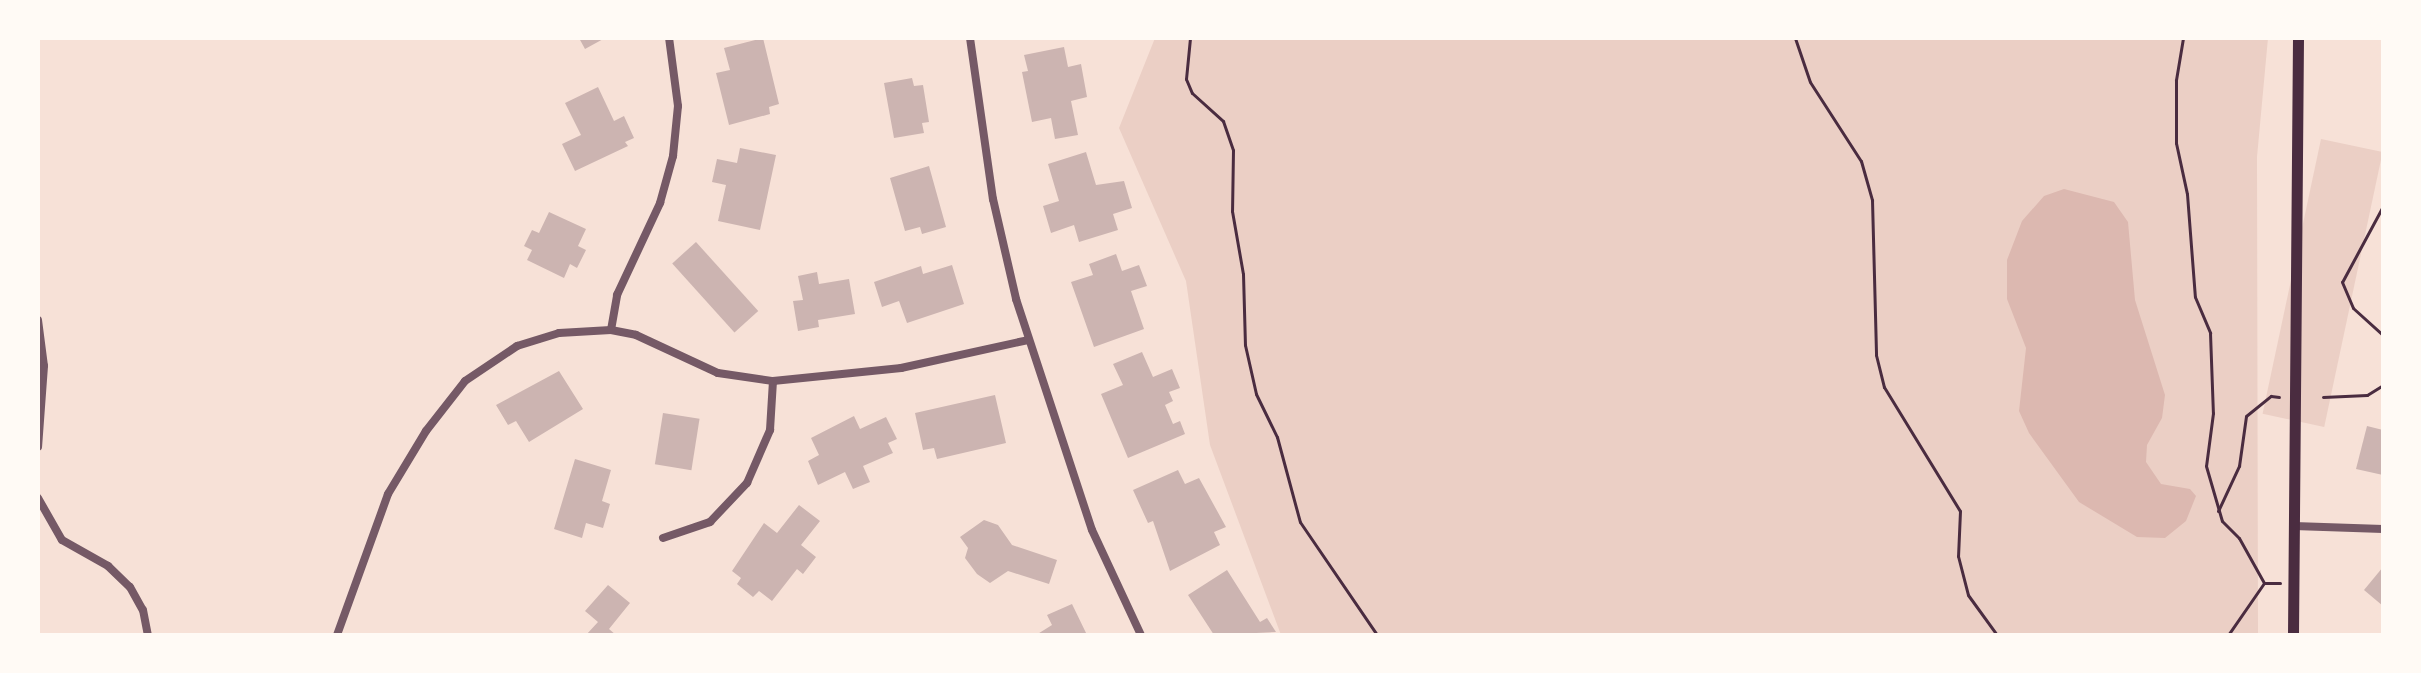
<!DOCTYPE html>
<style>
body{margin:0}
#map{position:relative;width:2421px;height:673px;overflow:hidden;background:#f7e1d7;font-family:Karla,sans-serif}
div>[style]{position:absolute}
.green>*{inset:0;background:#ebcfc5;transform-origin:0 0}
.water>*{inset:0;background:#dcb8b0}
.building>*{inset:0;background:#ccb4b1;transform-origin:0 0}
.path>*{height:3px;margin:-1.5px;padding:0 1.5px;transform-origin:1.5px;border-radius:1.5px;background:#4a2c40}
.minor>*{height:8px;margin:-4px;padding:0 4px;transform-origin:4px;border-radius:4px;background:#755966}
.secondary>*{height:11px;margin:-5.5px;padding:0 5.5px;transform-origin:5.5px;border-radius:5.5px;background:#4a2c40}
span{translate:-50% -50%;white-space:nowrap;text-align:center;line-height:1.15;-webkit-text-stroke:6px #fffaf5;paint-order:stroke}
.frame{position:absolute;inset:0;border:40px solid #fffaf5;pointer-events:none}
</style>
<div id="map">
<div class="green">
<i style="clip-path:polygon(1155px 38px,2268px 38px,2257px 157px,2258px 635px,1281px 635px,1210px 445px,1186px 281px,1119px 128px)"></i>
<i style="left:2321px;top:139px;width:63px;height:281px;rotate:12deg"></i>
</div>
<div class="water">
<i style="clip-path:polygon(2064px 189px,2114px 202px,2128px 222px,2135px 300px,2165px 395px,2162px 418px,2147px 445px,2146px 462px,2161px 484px,2190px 489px,2196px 496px,2186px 521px,2165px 538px,2137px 537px,2079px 502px,2029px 433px,2019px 411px,2026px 348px,2007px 299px,2007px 260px,2022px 221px,2044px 196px)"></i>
</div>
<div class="building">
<i style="clip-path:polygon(579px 38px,605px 38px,585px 49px)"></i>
<i style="clip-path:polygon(763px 38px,779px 104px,769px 107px,770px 114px,729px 125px,716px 73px,730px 70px,724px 48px)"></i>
<i style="clip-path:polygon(1064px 47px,1068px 67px,1081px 64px,1087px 97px,1071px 101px,1078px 135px,1055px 139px,1051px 118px,1032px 122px,1022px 72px,1028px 71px,1024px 55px)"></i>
<i style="clip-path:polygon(912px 78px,914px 86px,923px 85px,929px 122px,922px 123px,924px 133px,894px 138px,884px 83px)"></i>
<i style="clip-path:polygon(598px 87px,614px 121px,624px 116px,634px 138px,625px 142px,628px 146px,575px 171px,562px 144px,581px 135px,565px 103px)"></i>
<i style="clip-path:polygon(740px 148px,776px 155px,760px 230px,718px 221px,726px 185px,712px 182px,717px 159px,737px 163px)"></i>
<i style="clip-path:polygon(1086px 152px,1096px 185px,1124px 181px,1132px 208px,1113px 214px,1118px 230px,1079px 242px,1074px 225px,1051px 233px,1043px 206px,1059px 201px,1048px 164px)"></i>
<i style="clip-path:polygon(929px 166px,946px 227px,922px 234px,920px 227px,905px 231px,890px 178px)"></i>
<i style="clip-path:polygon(549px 212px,586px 229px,578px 246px,586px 250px,577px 268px,570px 264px,564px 278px,527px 260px,532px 250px,524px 246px,532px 230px,539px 233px)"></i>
<i style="left:696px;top:242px;width:93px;height:32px;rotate:48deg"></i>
<i style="clip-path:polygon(1116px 254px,1122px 271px,1139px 265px,1147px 286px,1131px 291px,1144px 329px,1094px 347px,1071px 282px,1093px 275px,1089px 264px)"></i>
<i style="clip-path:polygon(952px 265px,964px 304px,907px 323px,899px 301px,882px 307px,874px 282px,921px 266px,923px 274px)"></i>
<i style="clip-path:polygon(817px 272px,819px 284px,849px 279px,855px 314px,818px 320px,819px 327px,798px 331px,793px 301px,803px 300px,798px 276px)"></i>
<i style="clip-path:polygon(1142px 352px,1153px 377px,1172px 369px,1180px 388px,1169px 392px,1173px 401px,1165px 405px,1173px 424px,1180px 421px,1185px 434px,1128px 458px,1101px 394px,1123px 385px,1113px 364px)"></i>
<i style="clip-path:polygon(559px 371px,583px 409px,529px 442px,516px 421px,508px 425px,496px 405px)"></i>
<i style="clip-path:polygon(995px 395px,1006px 443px,937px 459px,934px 448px,923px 450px,915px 413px)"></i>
<i style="left:663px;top:413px;width:37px;height:52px;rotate:9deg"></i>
<i style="clip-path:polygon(854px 416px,860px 429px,886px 417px,897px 439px,888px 443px,893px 453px,863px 466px,870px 482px,853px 489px,845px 472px,818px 485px,808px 461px,819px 455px,811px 438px)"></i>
<i style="clip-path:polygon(2367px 426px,2383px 430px,2383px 475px,2356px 469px)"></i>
<i style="clip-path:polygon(575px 459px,611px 470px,602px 501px,610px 504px,603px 528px,586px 523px,582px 538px,554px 529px)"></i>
<i style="clip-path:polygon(1178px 470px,1185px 484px,1199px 478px,1226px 527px,1214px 532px,1220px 545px,1170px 571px,1153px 521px,1148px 523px,1133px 490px)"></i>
<i style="clip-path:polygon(799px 505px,820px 521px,801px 545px,816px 557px,803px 574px,797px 569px,772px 601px,759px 591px,753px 597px,737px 584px,741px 578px,732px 571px,764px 523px,777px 533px)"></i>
<i style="clip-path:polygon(984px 520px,998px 525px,1012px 545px,1057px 560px,1049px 584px,1008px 571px,990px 583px,977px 574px,965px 558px,968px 548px,960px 537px)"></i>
<i style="clip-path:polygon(2383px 567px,2383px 606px,2364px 590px)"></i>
<i style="clip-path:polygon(1227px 570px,1260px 622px,1267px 618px,1276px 632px,1214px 635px,1188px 595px)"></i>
<i style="clip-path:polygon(608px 585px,630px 603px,609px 629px,616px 635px,586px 635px,598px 622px,585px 611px)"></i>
<i style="clip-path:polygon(1072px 604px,1087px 635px,1036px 635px,1052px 625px,1047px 615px)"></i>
</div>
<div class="path">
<i style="left:1190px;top:38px;width:41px;rotate:95.6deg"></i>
<i style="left:1186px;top:79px;width:15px;rotate:67deg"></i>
<i style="left:1192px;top:93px;width:42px;rotate:42.1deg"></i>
<i style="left:1223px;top:121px;width:31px;rotate:71deg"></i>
<i style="left:1233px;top:150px;width:61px;rotate:90.9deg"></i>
<i style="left:1232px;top:211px;width:64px;rotate:80.1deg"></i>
<i style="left:1243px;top:274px;width:71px;rotate:88.4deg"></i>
<i style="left:1245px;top:345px;width:50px;rotate:77.3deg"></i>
<i style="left:1256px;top:394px;width:48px;rotate:64deg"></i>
<i style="left:1277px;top:437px;width:88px;rotate:74.9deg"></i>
<i style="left:1300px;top:522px;width:137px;rotate:55.7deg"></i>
<i style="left:1795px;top:38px;width:46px;rotate:71.2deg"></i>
<i style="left:1810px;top:82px;width:94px;rotate:57.2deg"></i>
<i style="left:1861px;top:161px;width:41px;rotate:74.2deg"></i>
<i style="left:1872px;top:200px;width:155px;rotate:88.5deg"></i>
<i style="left:1876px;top:355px;width:33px;rotate:76deg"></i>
<i style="left:1884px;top:387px;width:145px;rotate:58.5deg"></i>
<i style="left:1960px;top:511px;width:45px;rotate:92.5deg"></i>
<i style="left:1958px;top:556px;width:40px;rotate:75.6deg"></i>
<i style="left:1968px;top:595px;width:49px;rotate:54.1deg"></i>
<i style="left:2183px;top:38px;width:43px;rotate:99.5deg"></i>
<i style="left:2176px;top:80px;width:63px;rotate:90deg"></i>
<i style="left:2176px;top:143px;width:52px;rotate:77.8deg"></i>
<i style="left:2187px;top:194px;width:103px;rotate:85.6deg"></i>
<i style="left:2195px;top:297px;width:39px;rotate:67deg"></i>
<i style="left:2210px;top:333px;width:80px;rotate:87.9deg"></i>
<i style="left:2213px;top:413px;width:53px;rotate:97.5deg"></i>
<i style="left:2206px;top:466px;width:57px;rotate:73.8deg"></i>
<i style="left:2222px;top:521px;width:24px;rotate:45deg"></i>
<i style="left:2239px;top:538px;width:51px;rotate:60.9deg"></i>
<i style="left:2264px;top:583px;width:63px;rotate:124.7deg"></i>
<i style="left:2383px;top:206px;width:86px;rotate:118.3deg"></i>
<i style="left:2342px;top:282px;width:28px;rotate:67deg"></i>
<i style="left:2353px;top:308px;width:40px;rotate:42deg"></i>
<i style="left:2323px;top:397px;width:44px;rotate:-2.6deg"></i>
<i style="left:2367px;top:395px;width:19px;rotate:-32deg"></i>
<i style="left:2218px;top:511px;width:50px;rotate:-65deg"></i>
<i style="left:2239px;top:466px;width:50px;rotate:-82deg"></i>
<i style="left:2246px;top:416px;width:32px;rotate:-39deg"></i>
<i style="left:2271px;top:396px;width:8px;rotate:7deg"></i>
<i style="left:2264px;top:583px;width:16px"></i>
</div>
<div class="minor">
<i style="left:970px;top:38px;width:163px;rotate:81.9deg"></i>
<i style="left:993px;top:199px;width:103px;rotate:77deg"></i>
<i style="left:1016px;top:299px;width:243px;rotate:71.8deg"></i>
<i style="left:1092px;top:530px;width:116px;rotate:65deg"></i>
<i style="left:38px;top:320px;width:46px;rotate:82.6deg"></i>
<i style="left:44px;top:366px;width:81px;rotate:94.2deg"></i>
<i style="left:611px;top:330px;width:36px;rotate:-80deg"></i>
<i style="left:617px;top:295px;width:102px;rotate:-64.9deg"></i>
<i style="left:660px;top:203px;width:49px;rotate:-74.5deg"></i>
<i style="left:673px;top:156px;width:50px;rotate:-84.3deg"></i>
<i style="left:678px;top:106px;width:69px;rotate:-97.5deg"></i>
<i style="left:38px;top:498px;width:48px;rotate:60.3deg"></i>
<i style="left:62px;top:540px;width:53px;rotate:29.5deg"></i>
<i style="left:108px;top:566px;width:30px;rotate:44deg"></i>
<i style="left:130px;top:587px;width:26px;rotate:61deg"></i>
<i style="left:143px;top:610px;width:25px;rotate:79deg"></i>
<i style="left:2294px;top:526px;width:89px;rotate:1.9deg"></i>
<i style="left:663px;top:538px;width:50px;rotate:-18.8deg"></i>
<i style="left:710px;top:522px;width:54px;rotate:-46.5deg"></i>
<i style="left:747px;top:483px;width:58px;rotate:-66.5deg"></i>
<i style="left:770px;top:430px;width:49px;rotate:-86.5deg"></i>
<i style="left:337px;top:635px;width:150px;rotate:-70.1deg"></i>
<i style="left:388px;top:494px;width:74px;rotate:-58.9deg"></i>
<i style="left:426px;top:431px;width:63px;rotate:-52deg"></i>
<i style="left:465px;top:381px;width:63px;rotate:-33.9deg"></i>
<i style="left:517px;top:346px;width:44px;rotate:-17.2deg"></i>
<i style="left:559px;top:333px;width:52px;rotate:-3.3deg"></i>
<i style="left:611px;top:330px;width:25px;rotate:11deg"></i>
<i style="left:636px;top:335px;width:90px;rotate:24.9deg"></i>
<i style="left:718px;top:373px;width:56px;rotate:8.3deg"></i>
<i style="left:773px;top:381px;width:129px;rotate:-5.8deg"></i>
<i style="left:901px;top:368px;width:130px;rotate:-12.4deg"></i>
</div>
<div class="secondary">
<i style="left:2293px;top:635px;width:597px;rotate:-89.52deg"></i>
</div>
<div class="frame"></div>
</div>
